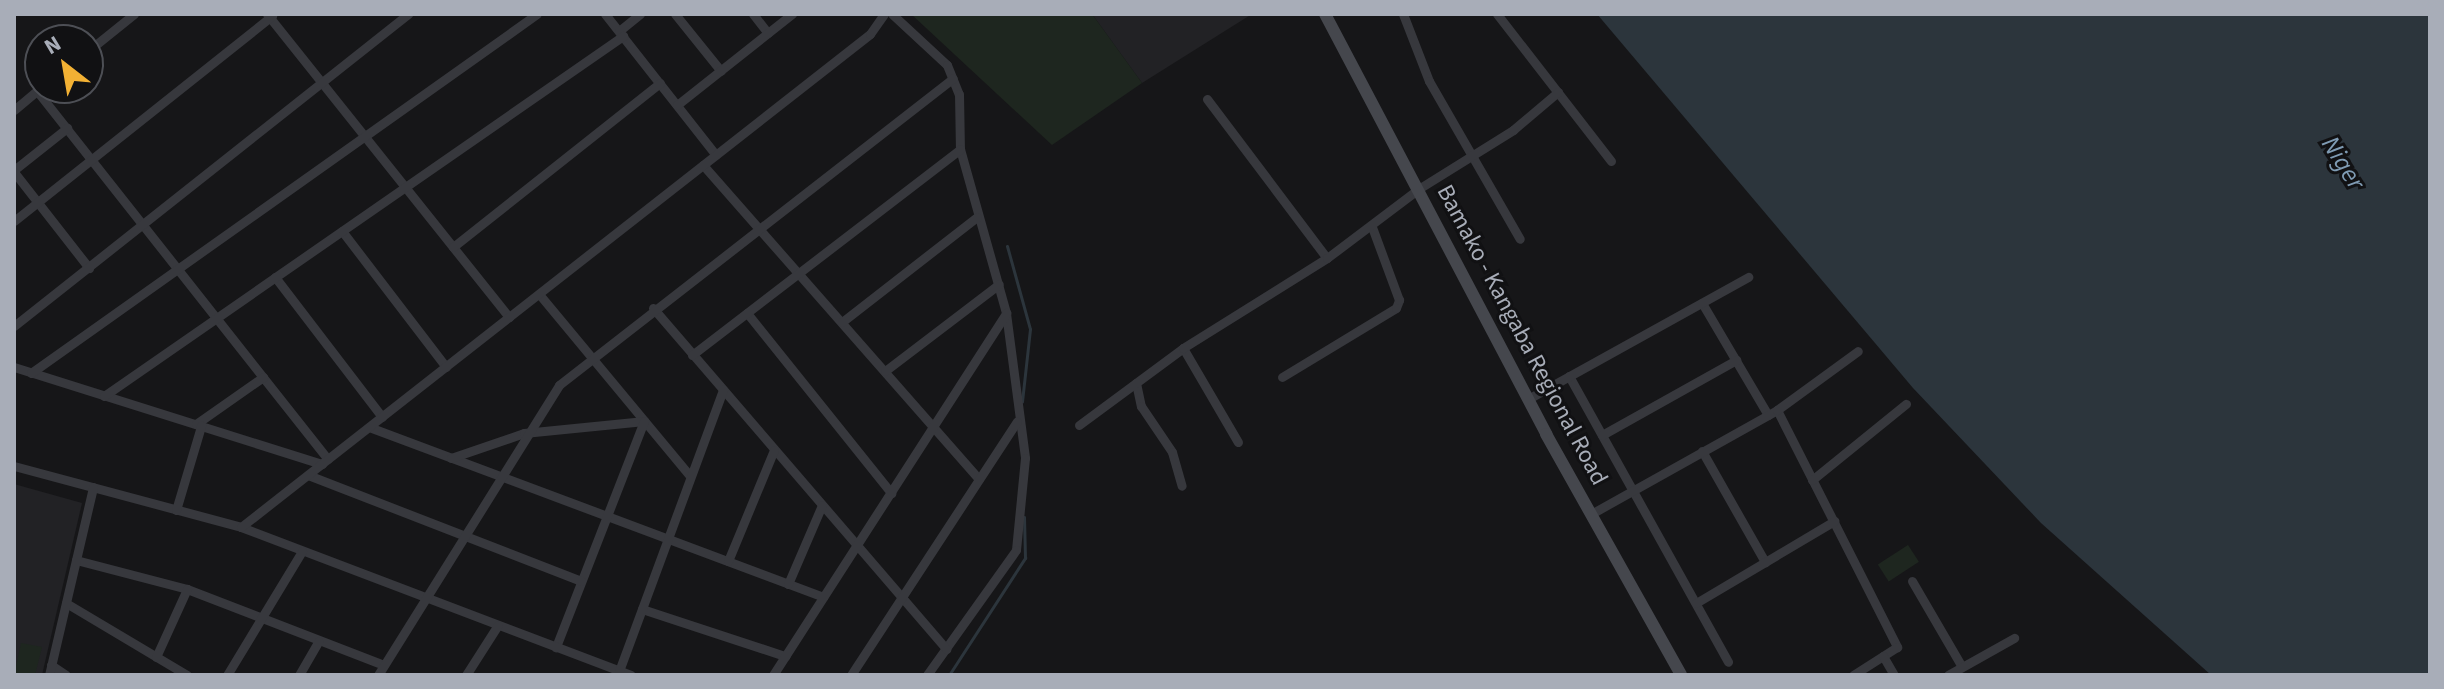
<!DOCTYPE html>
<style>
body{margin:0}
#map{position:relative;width:2444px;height:689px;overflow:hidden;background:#161618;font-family:"Source Sans 3",sans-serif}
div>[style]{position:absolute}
.built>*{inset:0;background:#222225}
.green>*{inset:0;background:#1e261f;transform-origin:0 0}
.water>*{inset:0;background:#2c353c}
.stream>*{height:3px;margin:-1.5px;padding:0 1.5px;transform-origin:1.5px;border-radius:1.5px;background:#2c353c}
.street>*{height:9px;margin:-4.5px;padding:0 4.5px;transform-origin:4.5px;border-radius:4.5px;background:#37383d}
.secondary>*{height:12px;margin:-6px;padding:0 6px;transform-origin:6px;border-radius:6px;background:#45474d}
span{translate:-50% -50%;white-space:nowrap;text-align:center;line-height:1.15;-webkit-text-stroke:6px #111113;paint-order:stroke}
.street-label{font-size:24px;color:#a8adb8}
.water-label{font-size:26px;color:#7f9bb3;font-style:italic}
.frame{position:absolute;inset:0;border:16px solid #a8adb8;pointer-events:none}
.north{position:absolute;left:24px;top:24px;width:80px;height:80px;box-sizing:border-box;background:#111113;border:2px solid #4d4f55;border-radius:50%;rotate:329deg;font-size:22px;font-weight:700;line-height:32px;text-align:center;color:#a8adb8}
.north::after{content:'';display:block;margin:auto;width:28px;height:36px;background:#f2b134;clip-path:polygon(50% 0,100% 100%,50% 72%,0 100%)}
</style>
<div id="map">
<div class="built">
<i style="clip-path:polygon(1092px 14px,1252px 14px,1142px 83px)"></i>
<i style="clip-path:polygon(14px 484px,82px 503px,42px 675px,14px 675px)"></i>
</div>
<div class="green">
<i style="clip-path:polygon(911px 14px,1092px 14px,1142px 83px,1052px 145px)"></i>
<i style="left:1908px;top:545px;width:20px;height:36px;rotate:57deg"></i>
<i style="clip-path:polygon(21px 643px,42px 647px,35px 675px,14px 675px)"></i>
</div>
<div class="water">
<i style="clip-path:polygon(1597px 14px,2430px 14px,2430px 675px,2211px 675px,2041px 523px,1913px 388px)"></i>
</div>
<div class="stream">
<i style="left:1007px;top:246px;width:86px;rotate:74.5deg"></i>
<i style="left:1030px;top:329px;width:73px;rotate:96.3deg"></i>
<i style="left:949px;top:675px;width:140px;rotate:-57deg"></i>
<i style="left:1025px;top:558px;width:41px;rotate:-91.4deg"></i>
</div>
<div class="street">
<i style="left:267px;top:14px;width:388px;rotate:51.4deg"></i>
<i style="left:605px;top:14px;width:179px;rotate:51.8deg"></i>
<i style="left:675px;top:14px;width:73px;rotate:51.1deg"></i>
<i style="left:753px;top:14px;width:24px;rotate:52deg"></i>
<i style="left:892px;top:14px;width:75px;rotate:42.8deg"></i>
<i style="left:947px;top:65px;width:31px;rotate:68deg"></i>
<i style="left:959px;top:94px;width:55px;rotate:89deg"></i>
<i style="left:960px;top:149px;width:170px;rotate:74.3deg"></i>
<i style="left:1006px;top:313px;width:146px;rotate:82.5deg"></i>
<i style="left:1025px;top:458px;width:92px;rotate:95.6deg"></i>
<i style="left:1016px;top:550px;width:153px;rotate:125.5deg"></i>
<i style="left:1403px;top:14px;width:72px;rotate:68.8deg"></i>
<i style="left:1429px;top:81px;width:182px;rotate:60.1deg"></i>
<i style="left:1497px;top:14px;width:186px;rotate:52.2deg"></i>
<i style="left:619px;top:31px;width:27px;rotate:-39deg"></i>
<i style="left:88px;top:51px;width:59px;rotate:-38.8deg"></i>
<i style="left:37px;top:91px;width:469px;rotate:51.7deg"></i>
<i style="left:1207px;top:99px;width:199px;rotate:53deg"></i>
<i style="left:677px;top:105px;width:147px;rotate:-38.4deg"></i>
<i style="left:14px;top:110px;width:33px;rotate:-40deg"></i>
<i style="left:703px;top:165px;width:418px;rotate:48.7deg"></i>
<i style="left:14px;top:170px;width:68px;rotate:-38.4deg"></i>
<i style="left:14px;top:172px;width:122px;rotate:52deg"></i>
<i style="left:14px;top:221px;width:330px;rotate:-38.5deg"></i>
<i style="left:342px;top:231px;width:171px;rotate:52.6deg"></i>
<i style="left:453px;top:247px;width:264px;rotate:-38.4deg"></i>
<i style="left:275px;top:277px;width:176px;rotate:52.6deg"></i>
<i style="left:539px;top:294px;width:236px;rotate:50.3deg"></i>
<i style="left:1702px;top:303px;width:130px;rotate:59.5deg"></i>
<i style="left:653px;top:308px;width:450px;rotate:49.3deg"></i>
<i style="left:747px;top:313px;width:231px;rotate:51.3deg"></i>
<i style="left:842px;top:322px;width:171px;rotate:-37.9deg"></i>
<i style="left:14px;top:326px;width:503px;rotate:-38.37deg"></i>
<i style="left:1183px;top:348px;width:109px;rotate:59.7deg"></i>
<i style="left:692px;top:355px;width:338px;rotate:-37.5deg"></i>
<i style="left:14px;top:367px;width:323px;rotate:17.5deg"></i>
<i style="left:885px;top:371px;width:143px;rotate:-37.3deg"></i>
<i style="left:31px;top:373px;width:620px;rotate:-35.36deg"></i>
<i style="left:1569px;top:376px;width:327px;rotate:60.9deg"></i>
<i style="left:1282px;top:377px;width:133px;rotate:-31.2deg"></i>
<i style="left:1396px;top:308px;width:9px;rotate:-69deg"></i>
<i style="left:1399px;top:300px;width:78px;rotate:-110.3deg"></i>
<i style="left:1136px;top:383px;width:24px;rotate:78deg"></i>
<i style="left:1141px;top:406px;width:55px;rotate:56deg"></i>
<i style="left:1172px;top:452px;width:35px;rotate:74deg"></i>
<i style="left:104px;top:396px;width:632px;rotate:-34.75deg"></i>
<i style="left:1528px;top:399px;width:252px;rotate:-29deg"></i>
<i style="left:1777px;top:410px;width:266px;rotate:63.1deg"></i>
<i style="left:1897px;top:647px;width:52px;rotate:147.5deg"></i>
<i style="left:196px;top:424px;width:82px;rotate:-35deg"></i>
<i style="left:1079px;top:425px;width:129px;rotate:-36.5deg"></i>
<i style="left:1183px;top:348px;width:170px;rotate:-32deg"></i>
<i style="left:1327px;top:258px;width:116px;rotate:-37deg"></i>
<i style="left:1420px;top:188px;width:110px;rotate:-31.9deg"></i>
<i style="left:1513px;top:130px;width:59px;rotate:-40.2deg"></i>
<i style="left:369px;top:427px;width:485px;rotate:20.5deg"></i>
<i style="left:1602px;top:435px;width:154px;rotate:-29.2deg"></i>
<i style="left:1702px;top:451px;width:128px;rotate:60.4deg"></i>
<i style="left:451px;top:458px;width:77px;rotate:-18.9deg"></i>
<i style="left:524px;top:433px;width:121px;rotate:-5.7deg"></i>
<i style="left:644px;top:421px;width:243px;rotate:111.3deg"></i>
<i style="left:14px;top:466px;width:235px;rotate:15deg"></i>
<i style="left:241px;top:527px;width:417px;rotate:20.8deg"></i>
<i style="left:308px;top:475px;width:293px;rotate:21.2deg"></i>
<i style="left:1812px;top:480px;width:121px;rotate:-39deg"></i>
<i style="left:176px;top:510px;width:88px;rotate:-73.4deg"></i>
<i style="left:1591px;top:514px;width:213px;rotate:-29.2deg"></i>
<i style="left:1777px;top:410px;width:100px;rotate:-36.1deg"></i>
<i style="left:241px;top:527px;width:799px;rotate:-38.09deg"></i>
<i style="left:870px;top:34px;width:24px;rotate:-55deg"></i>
<i style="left:76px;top:560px;width:115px;rotate:14.6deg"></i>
<i style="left:187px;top:589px;width:211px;rotate:21.1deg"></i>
<i style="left:728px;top:561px;width:120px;rotate:-67.5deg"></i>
<i style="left:1912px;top:581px;width:99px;rotate:59.8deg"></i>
<i style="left:788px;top:584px;width:86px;rotate:-66.7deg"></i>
<i style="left:66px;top:603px;width:141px;rotate:30.8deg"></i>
<i style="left:1696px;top:603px;width:161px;rotate:-30.7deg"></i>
<i style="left:642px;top:609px;width:151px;rotate:18.2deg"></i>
<i style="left:1883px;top:656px;width:22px;rotate:60deg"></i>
<i style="left:156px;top:657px;width:75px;rotate:-65.5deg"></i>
<i style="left:51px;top:665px;width:18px;rotate:34deg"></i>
<i style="left:619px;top:671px;width:300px;rotate:-69.7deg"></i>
<i style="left:49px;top:675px;width:193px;rotate:-76.8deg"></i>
<i style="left:227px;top:675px;width:145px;rotate:-58.8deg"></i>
<i style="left:299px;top:675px;width:39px;rotate:-60deg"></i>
<i style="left:378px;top:675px;width:342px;rotate:-58deg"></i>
<i style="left:559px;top:385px;width:499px;rotate:-37.9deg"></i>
<i style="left:466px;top:675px;width:59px;rotate:-57.4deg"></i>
<i style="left:773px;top:675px;width:431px;rotate:-57.2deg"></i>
<i style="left:851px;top:675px;width:303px;rotate:-56.8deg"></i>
<i style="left:1948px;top:675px;width:76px;rotate:-29.3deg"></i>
</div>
<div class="secondary">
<i style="left:1325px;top:14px;width:475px;rotate:62.2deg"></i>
<i style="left:1546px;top:434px;width:276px;rotate:60.7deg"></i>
</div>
<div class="street-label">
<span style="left:1522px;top:335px;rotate:62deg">Bamako - Kangaba Regional Road</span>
</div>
<div class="water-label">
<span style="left:2343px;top:163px;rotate:58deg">Niger</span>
</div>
<div class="frame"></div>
<div class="north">N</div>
</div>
